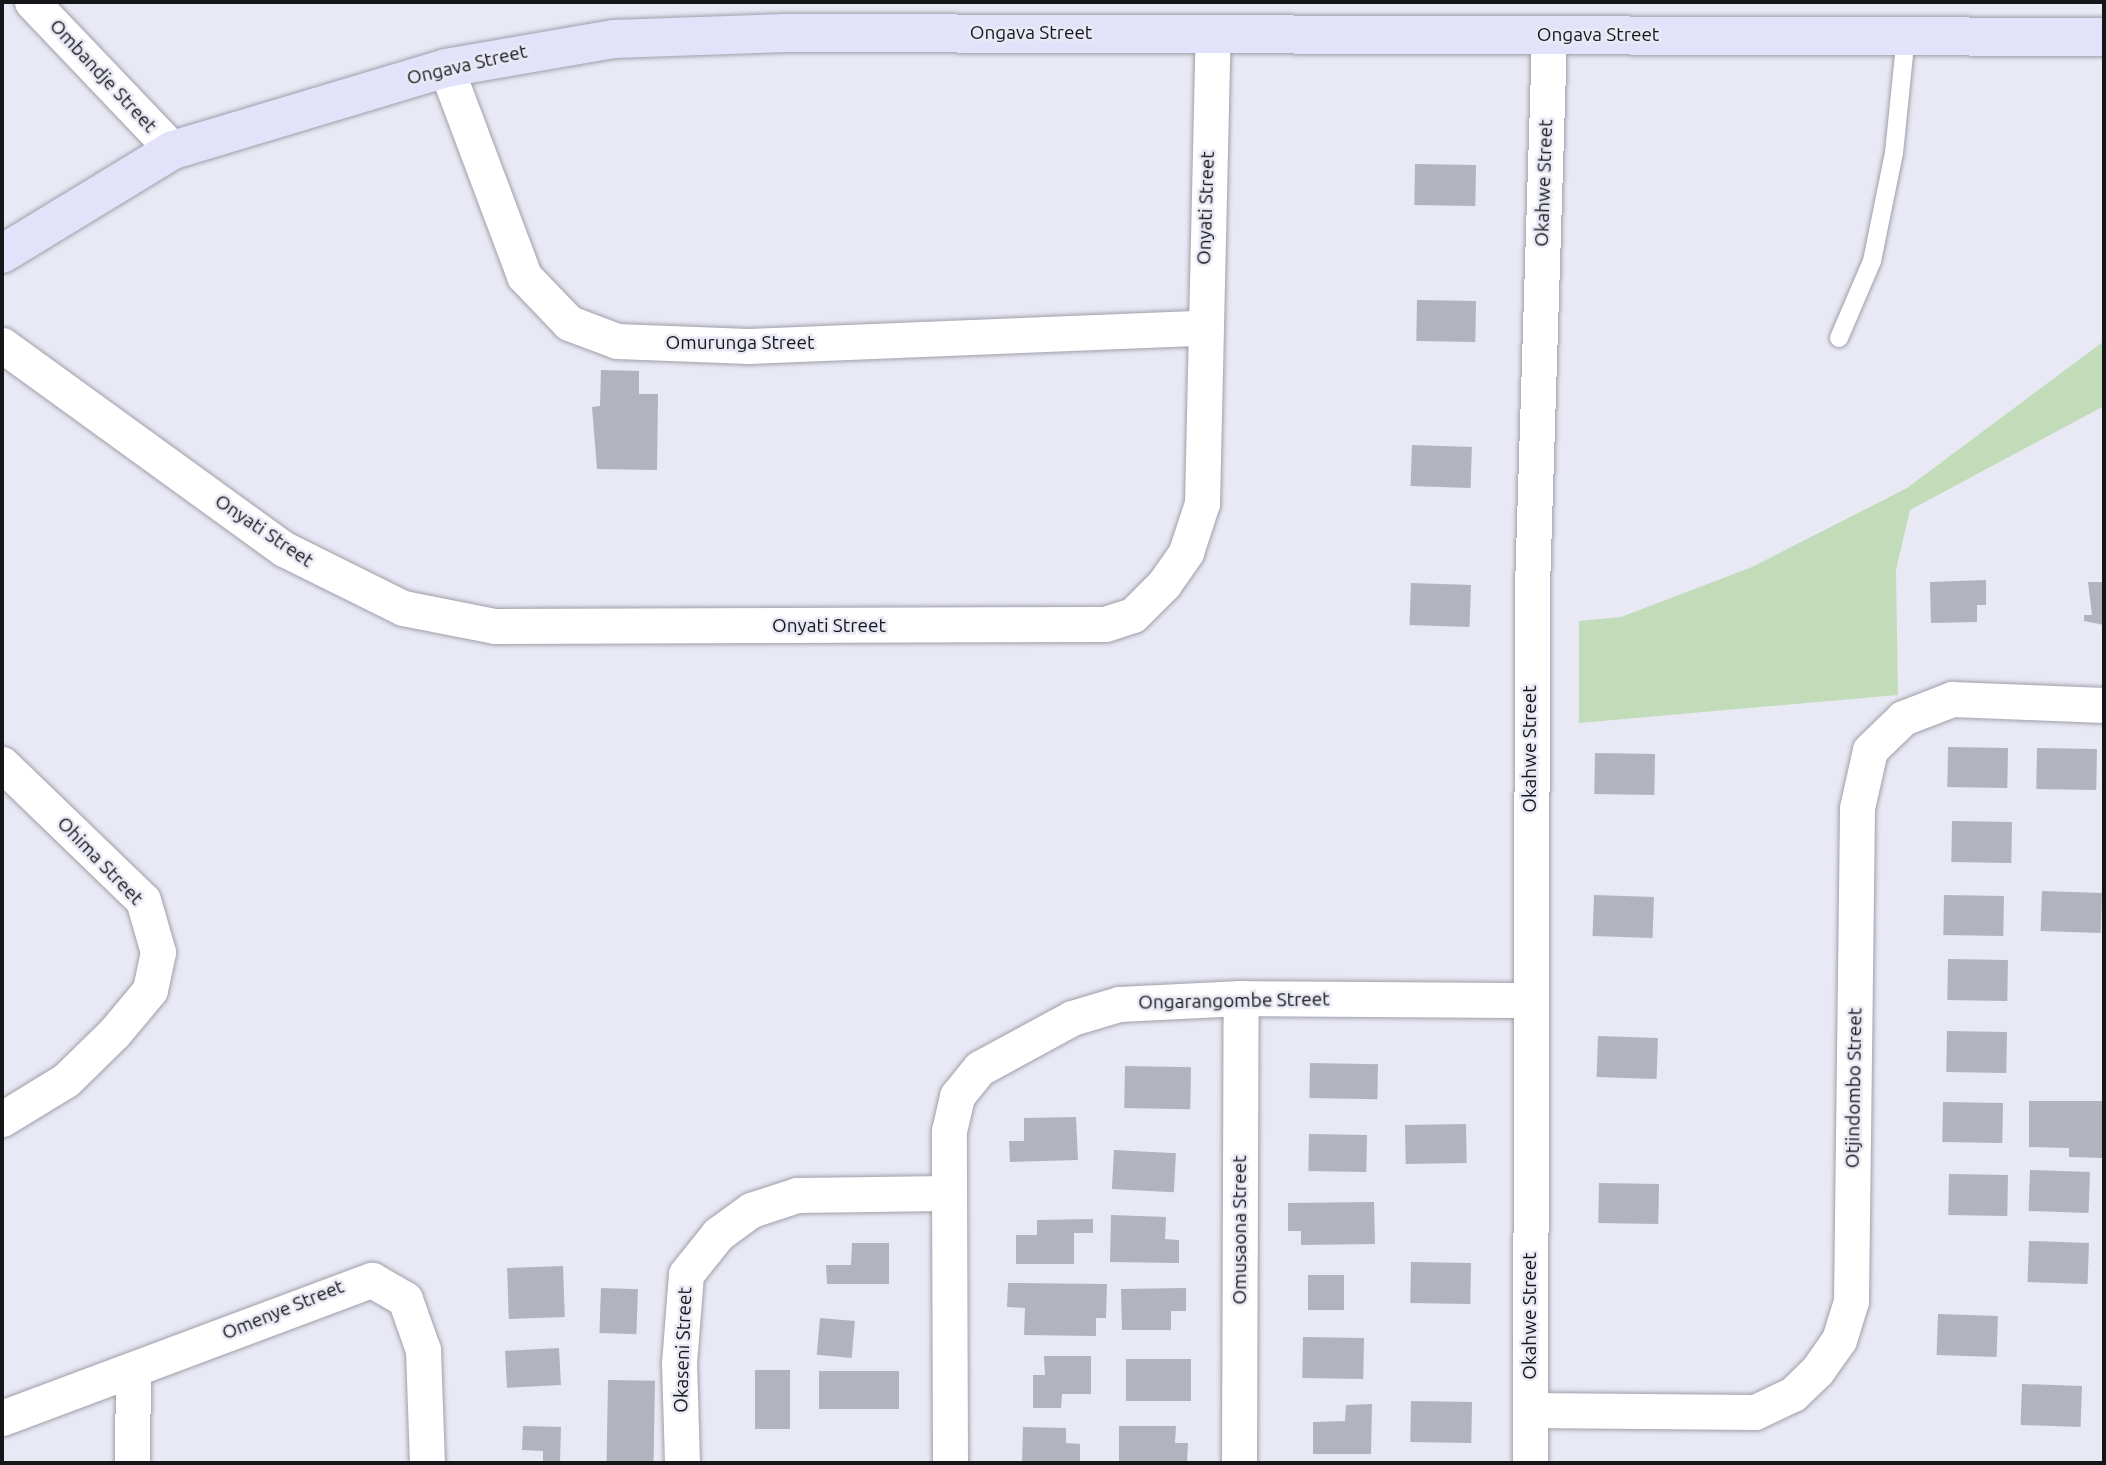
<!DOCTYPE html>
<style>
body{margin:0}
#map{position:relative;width:2106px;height:1465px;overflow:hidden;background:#e9e9f5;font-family:Ubuntu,sans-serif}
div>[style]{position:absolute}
.green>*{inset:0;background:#c2dcb9}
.building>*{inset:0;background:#b2b3be;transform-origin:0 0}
.roads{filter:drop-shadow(0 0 2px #9e9fa9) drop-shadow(0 0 2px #9e9fa9)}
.lane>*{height:18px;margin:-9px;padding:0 9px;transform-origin:9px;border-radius:9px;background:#fff}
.street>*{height:35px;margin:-17.5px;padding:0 17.5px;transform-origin:17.5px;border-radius:17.5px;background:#fff}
.secondary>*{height:38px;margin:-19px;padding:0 19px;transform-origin:19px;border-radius:19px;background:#e3e2fb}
span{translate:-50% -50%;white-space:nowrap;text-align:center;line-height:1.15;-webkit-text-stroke:5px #e9e9f5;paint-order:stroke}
.street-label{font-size:19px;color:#151619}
.frame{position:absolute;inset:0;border:4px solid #151619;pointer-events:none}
</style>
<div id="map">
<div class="green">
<i style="clip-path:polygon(2104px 341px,2104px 406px,1910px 510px,1896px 570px,1898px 695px,1579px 723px,1579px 621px,1621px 617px,1752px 567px,1907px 488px)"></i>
</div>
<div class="building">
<i style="left:1415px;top:164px;width:61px;height:41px;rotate:1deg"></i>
<i style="left:1417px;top:300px;width:59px;height:41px;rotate:1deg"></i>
<i style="clip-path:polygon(601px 370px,639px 371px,639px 394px,658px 394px,657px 470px,597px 469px,592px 407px,600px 406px)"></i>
<i style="left:1412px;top:445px;width:60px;height:41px;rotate:2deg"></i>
<i style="clip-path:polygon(1986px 580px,1986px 605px,1977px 605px,1977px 622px,1931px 623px,1930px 582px)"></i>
<i style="clip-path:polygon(2088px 582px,2104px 582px,2104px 625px,2084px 621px,2084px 615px,2092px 615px)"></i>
<i style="left:1411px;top:583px;width:60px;height:42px;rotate:2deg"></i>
<i style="left:1948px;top:747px;width:60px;height:40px;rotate:1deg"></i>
<i style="left:2037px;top:748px;width:60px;height:41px;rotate:1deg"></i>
<i style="left:1595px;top:753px;width:60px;height:41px;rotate:1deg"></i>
<i style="left:1952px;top:821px;width:60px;height:41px;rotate:1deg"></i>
<i style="left:2042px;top:891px;width:60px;height:40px;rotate:2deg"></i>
<i style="left:1594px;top:895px;width:60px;height:41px;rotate:2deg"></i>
<i style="left:1944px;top:895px;width:60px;height:40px;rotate:1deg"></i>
<i style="left:1948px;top:959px;width:60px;height:41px;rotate:1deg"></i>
<i style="left:1947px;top:1031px;width:60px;height:41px;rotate:1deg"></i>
<i style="left:1598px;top:1036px;width:60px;height:41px;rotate:2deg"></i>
<i style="left:1310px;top:1063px;width:68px;height:35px;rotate:1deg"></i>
<i style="left:1125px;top:1066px;width:66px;height:42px;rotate:1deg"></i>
<i style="clip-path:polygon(2029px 1101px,2104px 1101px,2104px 1158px,2069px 1157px,2069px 1148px,2029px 1147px)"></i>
<i style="left:1943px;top:1102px;width:60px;height:40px;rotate:1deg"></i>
<i style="clip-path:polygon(1076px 1117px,1078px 1160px,1010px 1162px,1009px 1141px,1024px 1141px,1024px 1118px)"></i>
<i style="left:1466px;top:1124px;width:39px;height:61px;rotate:89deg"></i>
<i style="left:1309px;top:1134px;width:58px;height:37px;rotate:1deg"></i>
<i style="left:1114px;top:1150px;width:62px;height:39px;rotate:3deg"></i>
<i style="left:2030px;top:1170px;width:60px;height:41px;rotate:2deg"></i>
<i style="left:1949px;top:1174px;width:59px;height:41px;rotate:1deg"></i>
<i style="left:1599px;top:1183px;width:60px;height:40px;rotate:1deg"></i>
<i style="clip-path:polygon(1374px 1202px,1375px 1244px,1301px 1245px,1301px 1231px,1288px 1231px,1288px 1203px)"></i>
<i style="clip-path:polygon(1111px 1215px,1166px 1217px,1165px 1239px,1179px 1240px,1179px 1263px,1110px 1262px)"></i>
<i style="clip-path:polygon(1093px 1219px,1093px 1233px,1074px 1233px,1074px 1264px,1016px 1264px,1016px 1235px,1037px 1235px,1037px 1220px)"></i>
<i style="left:2029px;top:1241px;width:60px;height:41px;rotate:2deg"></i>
<i style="clip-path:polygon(852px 1243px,889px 1243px,889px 1284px,827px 1284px,826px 1265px,851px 1265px)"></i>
<i style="left:1411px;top:1262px;width:60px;height:41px;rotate:1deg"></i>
<i style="left:563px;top:1266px;width:51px;height:56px;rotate:88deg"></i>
<i style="left:1344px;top:1275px;width:35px;height:36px;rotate:90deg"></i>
<i style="clip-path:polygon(1008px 1283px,1107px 1284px,1106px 1318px,1096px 1318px,1096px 1336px,1024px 1335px,1025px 1308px,1007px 1307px)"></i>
<i style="left:601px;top:1288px;width:37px;height:45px;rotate:2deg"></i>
<i style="clip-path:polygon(1186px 1288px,1186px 1311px,1171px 1311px,1171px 1330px,1122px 1330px,1121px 1289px)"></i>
<i style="left:1938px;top:1314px;width:60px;height:41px;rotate:2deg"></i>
<i style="left:820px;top:1318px;width:35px;height:37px;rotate:5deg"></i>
<i style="left:1303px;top:1337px;width:61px;height:41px;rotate:1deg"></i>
<i style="left:559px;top:1348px;width:37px;height:54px;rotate:87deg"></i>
<i style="clip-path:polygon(1044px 1356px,1091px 1356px,1091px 1394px,1062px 1394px,1061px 1408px,1033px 1408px,1033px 1375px,1045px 1375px)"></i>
<i style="left:1126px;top:1359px;width:65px;height:42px"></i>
<i style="left:755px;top:1370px;width:35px;height:59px"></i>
<i style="left:819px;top:1371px;width:80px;height:38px"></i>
<i style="left:608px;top:1380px;width:47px;height:83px;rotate:1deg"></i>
<i style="left:2022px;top:1384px;width:60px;height:41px;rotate:2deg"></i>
<i style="left:1411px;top:1401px;width:61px;height:41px;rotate:1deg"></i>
<i style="clip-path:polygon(1372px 1404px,1371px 1454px,1313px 1454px,1313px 1422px,1345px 1421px,1346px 1405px)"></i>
<i style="clip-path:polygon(523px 1426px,561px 1427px,560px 1463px,543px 1463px,543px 1451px,522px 1450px)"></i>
<i style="clip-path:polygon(1119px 1426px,1176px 1426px,1175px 1443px,1188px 1443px,1187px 1463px,1119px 1463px)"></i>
<i style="clip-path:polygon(1023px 1427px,1066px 1428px,1066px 1443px,1080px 1444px,1080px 1463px,1022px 1463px)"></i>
</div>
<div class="roads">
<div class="lane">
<i style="left:1839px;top:338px;width:84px;rotate:-66.8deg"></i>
<i style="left:1872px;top:261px;width:110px;rotate:-78.5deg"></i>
<i style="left:1894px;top:153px;width:120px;rotate:-84.2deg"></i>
</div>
<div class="street">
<i style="left:32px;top:2px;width:204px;rotate:46.4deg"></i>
<i style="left:446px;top:68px;width:222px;rotate:69.4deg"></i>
<i style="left:524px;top:276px;width:65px;rotate:46.2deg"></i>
<i style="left:569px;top:323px;width:51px;rotate:20.6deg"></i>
<i style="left:617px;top:341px;width:131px;rotate:2.2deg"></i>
<i style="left:748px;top:346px;width:454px;rotate:-2.3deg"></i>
<i style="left:2px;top:345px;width:348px;rotate:35.9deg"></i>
<i style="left:284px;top:549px;width:133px;rotate:26.4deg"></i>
<i style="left:403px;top:608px;width:94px;rotate:11.1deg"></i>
<i style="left:495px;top:626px;width:610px;rotate:-0.19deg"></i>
<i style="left:1105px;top:624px;width:29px;rotate:-18deg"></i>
<i style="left:1133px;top:615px;width:44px;rotate:-45deg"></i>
<i style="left:1164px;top:584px;width:39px;rotate:-55deg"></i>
<i style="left:1186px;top:552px;width:52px;rotate:-71.9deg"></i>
<i style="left:1202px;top:503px;width:469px;rotate:-88.7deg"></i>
<i style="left:2px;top:764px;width:196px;rotate:44deg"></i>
<i style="left:143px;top:900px;width:54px;rotate:73.9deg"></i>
<i style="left:158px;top:952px;width:39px;rotate:102deg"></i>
<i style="left:150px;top:990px;width:56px;rotate:129.9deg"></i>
<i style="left:114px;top:1033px;width:67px;rotate:135.6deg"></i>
<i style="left:66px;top:1080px;width:75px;rotate:148.6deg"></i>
<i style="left:1530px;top:1410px;width:225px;rotate:0.5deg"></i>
<i style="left:1755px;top:1412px;width:42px;rotate:-25.3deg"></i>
<i style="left:1793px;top:1394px;width:33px;rotate:-44deg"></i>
<i style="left:1817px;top:1371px;width:38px;rotate:-55deg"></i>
<i style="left:1839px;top:1340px;width:41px;rotate:-72.9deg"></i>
<i style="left:1851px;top:1301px;width:493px;rotate:-89.3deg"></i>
<i style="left:1857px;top:808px;width:59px;rotate:-77.4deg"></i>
<i style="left:1870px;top:750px;width:46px;rotate:-44.1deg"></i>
<i style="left:1903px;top:718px;width:53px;rotate:-21.2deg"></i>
<i style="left:1952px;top:699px;width:152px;rotate:2.3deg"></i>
<i style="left:2px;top:1418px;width:395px;rotate:-20.5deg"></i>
<i style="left:372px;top:1280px;width:38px;rotate:30deg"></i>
<i style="left:405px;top:1299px;width:54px;rotate:70.6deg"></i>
<i style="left:423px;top:1350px;width:113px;rotate:88deg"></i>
<i style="left:132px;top:1463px;width:93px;rotate:-89.4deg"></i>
<i style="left:682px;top:1463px;width:100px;rotate:-91.7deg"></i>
<i style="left:679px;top:1363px;width:89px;rotate:-85.5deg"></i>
<i style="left:686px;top:1274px;width:51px;rotate:-51.3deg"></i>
<i style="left:718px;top:1234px;width:41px;rotate:-36deg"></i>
<i style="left:751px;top:1210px;width:48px;rotate:-18.1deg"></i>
<i style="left:797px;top:1195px;width:150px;rotate:-0.8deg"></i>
<i style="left:950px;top:1463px;width:332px;rotate:-90.2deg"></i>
<i style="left:949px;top:1131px;width:36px;rotate:-77deg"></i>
<i style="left:957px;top:1096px;width:36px;rotate:-51deg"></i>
<i style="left:980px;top:1068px;width:105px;rotate:-28.5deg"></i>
<i style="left:1072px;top:1018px;width:49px;rotate:-16.6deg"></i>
<i style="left:1119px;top:1004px;width:122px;rotate:-2.8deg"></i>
<i style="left:1241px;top:998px;width:288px;rotate:0.4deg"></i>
<i style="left:1239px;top:1463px;width:465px;rotate:-89.8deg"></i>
<i style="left:1530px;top:1463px;width:876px;rotate:-89.87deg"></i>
<i style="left:1532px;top:587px;width:551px;rotate:-88.23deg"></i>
</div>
<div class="secondary">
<i style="left:2px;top:254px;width:200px;rotate:-31.3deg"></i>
<i style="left:173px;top:150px;width:285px;rotate:-16.7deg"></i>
<i style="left:446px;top:68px;width:170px;rotate:-9.8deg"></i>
<i style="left:614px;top:39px;width:172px;rotate:-2deg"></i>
<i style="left:786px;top:33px;width:1318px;rotate:0.17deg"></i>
</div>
</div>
<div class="street-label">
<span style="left:1031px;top:33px">Ongava Street</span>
<span style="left:1598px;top:35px">Ongava Street</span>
<span style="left:467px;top:65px;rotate:-13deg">Ongava Street</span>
<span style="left:103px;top:76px;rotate:47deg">Ombandje Street</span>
<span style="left:1544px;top:183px;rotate:-88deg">Okahwe Street</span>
<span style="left:1206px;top:208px;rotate:-88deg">Onyati Street</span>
<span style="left:740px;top:343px">Omurunga Street</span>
<span style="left:264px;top:531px;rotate:34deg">Onyati Street</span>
<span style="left:829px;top:626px">Onyati Street</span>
<span style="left:1530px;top:749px;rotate:-90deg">Okahwe Street</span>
<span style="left:100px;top:861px;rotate:46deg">Ohima Street</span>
<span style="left:1234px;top:1001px;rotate:-1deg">Ongarangombe Street</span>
<span style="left:1854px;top:1088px;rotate:-89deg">Otjindombo Street</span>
<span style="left:1240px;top:1230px;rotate:-90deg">Omusaona Street</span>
<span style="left:283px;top:1310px;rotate:-22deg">Omenye Street</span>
<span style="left:1530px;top:1316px;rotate:-90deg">Okahwe Street</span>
<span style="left:683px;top:1350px;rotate:-88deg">Okaseni Street</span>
</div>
<div class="frame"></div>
</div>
